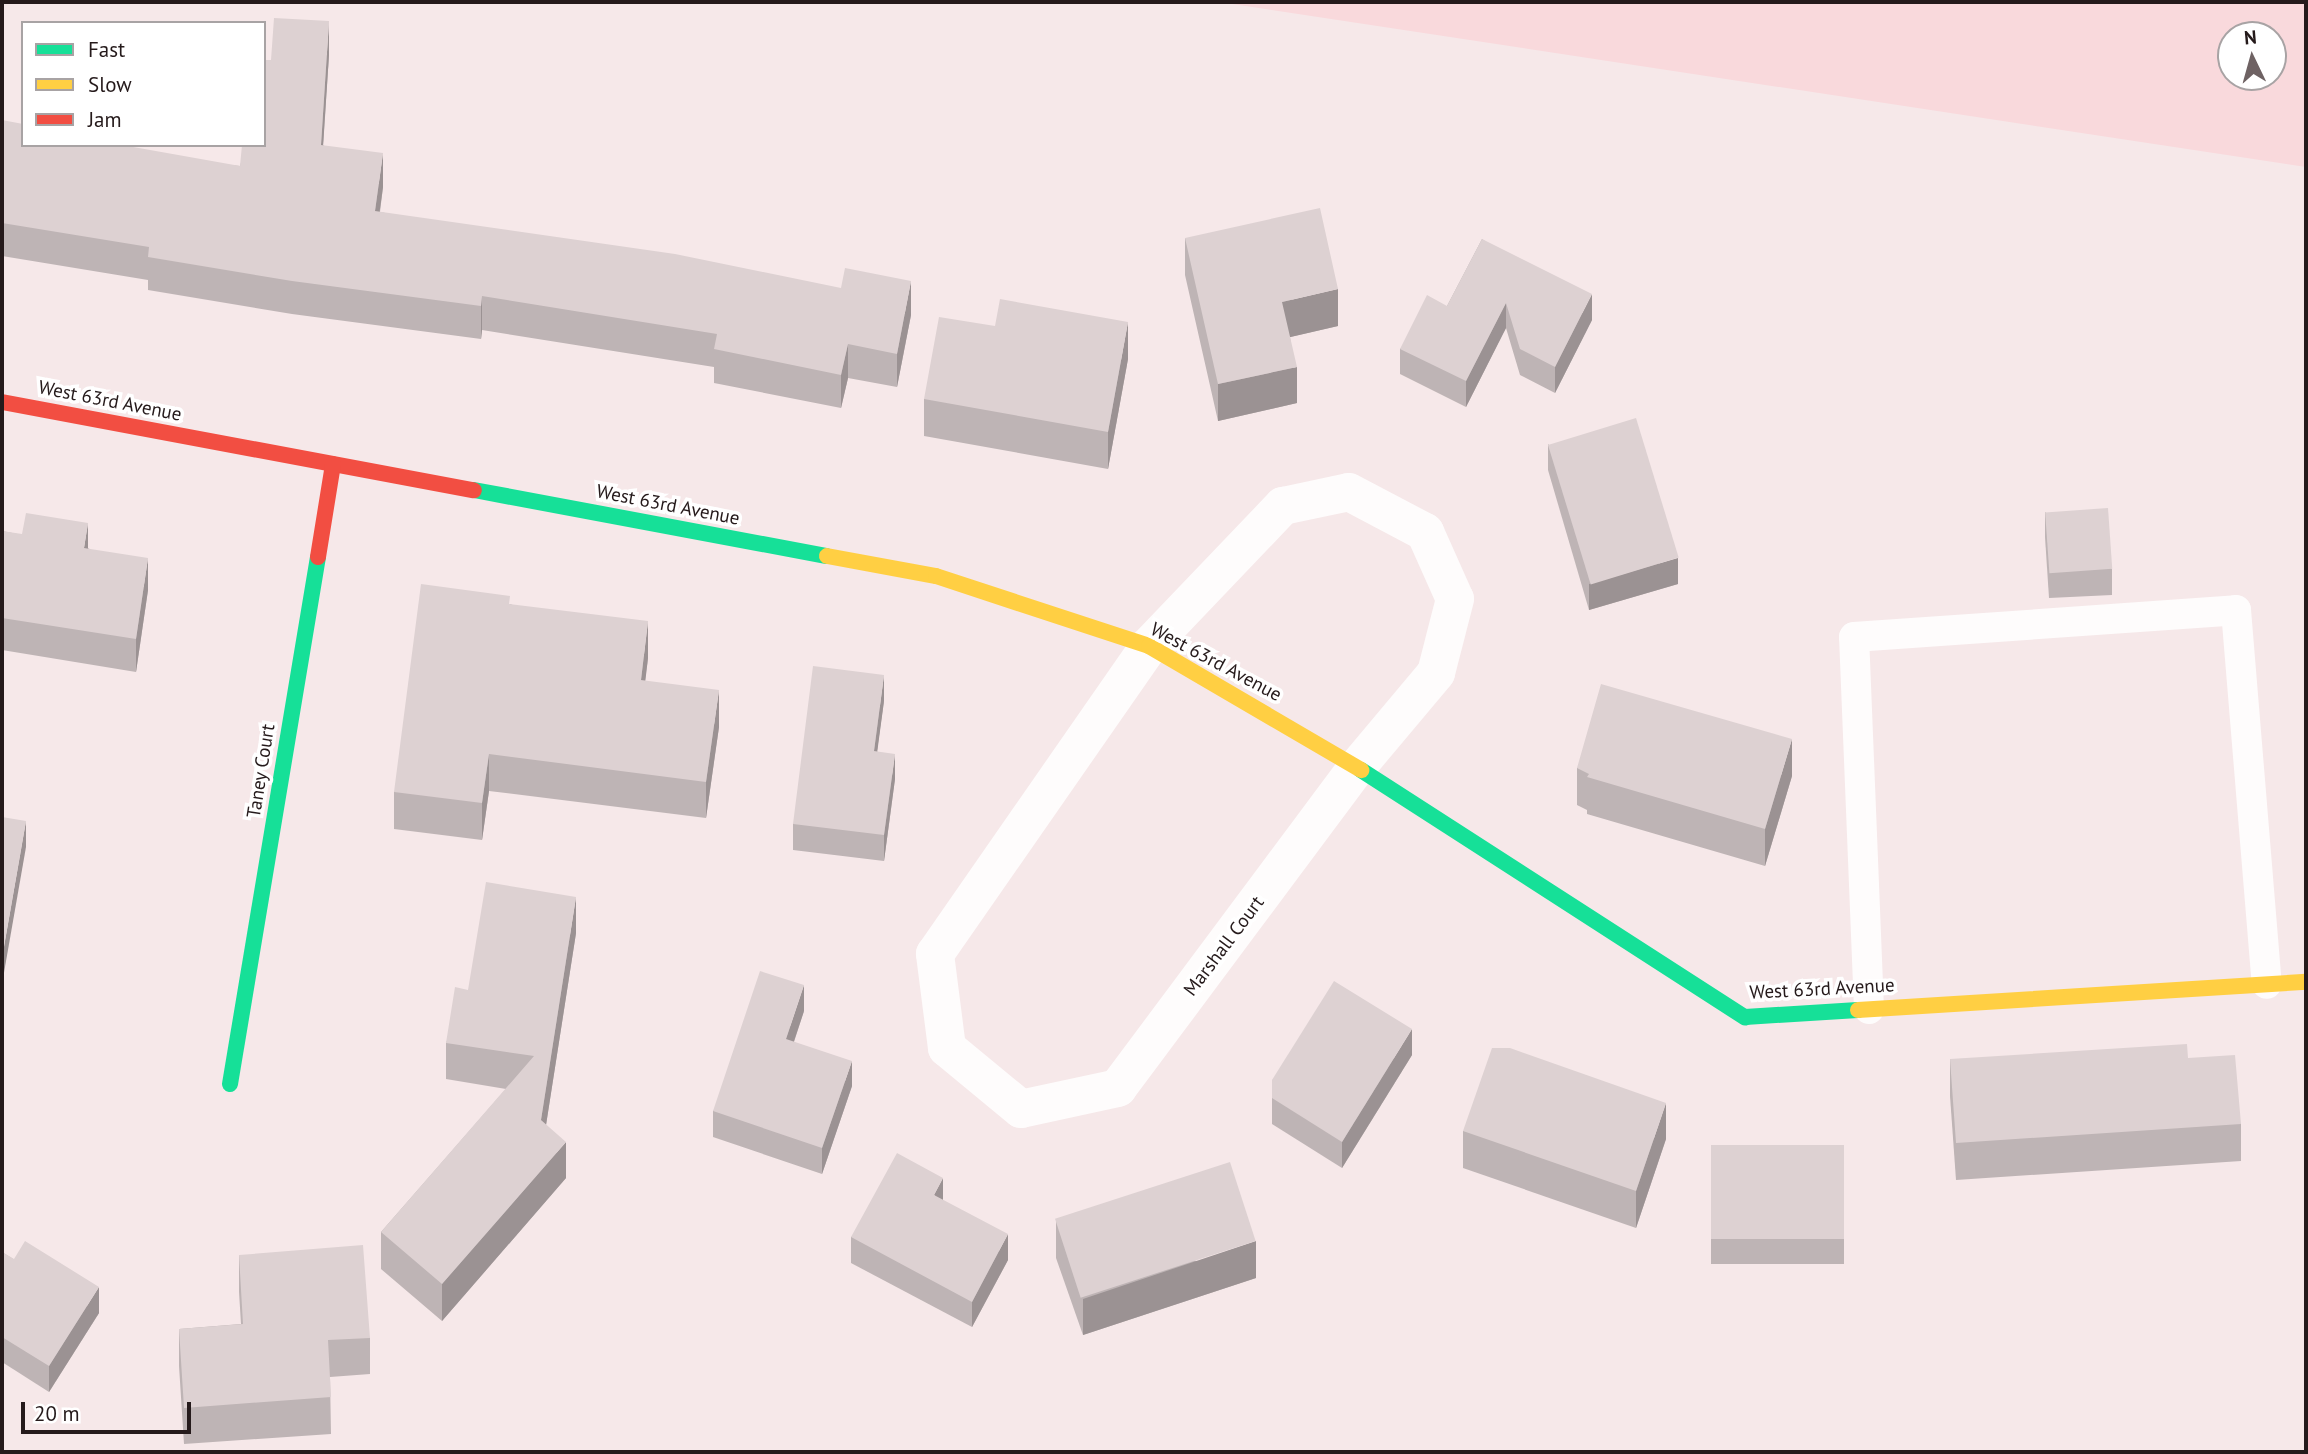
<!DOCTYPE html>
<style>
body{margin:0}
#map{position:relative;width:2308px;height:1454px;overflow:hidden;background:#f6e8e9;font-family:"PT Sans",sans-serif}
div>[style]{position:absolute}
.green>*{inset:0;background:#f9d9dc}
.lane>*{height:30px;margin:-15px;padding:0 15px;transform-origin:15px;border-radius:15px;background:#fefcfc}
.street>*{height:38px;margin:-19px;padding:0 19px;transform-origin:19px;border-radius:19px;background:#fefcfc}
.fast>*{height:16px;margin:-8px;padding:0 8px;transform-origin:8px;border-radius:8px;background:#16e098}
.slow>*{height:16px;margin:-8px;padding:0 8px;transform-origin:8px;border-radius:8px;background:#ffcf43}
.jam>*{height:16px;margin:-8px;padding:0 8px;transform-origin:8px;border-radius:8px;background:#f24e42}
.wall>*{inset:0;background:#beb4b5;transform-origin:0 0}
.shaded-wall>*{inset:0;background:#9b9293}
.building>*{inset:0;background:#ddd1d2;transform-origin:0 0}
span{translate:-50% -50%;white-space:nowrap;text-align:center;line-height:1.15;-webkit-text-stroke:7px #fff;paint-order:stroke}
.street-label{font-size:19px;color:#251a1b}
.frame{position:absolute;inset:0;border:4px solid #251a1b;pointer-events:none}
.legend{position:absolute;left:21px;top:21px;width:245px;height:126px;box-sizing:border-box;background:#fff;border:2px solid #a8a3a4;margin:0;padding:9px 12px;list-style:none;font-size:21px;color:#251a1b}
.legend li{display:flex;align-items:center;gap:14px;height:35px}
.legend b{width:35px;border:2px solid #a8a3a4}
.north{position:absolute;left:2217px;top:21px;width:70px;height:70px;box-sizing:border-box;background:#fff;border:2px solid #a8a3a4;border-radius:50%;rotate:355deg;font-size:19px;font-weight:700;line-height:28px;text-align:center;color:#251a1b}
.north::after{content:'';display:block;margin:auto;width:24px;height:32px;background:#6e6263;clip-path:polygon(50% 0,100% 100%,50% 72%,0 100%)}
.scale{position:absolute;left:21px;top:1402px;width:170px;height:32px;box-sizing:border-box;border:4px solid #251a1b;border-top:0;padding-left:9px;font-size:21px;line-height:24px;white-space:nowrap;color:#251a1b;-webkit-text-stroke:5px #fff;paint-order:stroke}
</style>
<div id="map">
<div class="green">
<i style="clip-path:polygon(evenodd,1219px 2px,2306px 2px,2306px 167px,1219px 2px,2231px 35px,2273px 35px,2273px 77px,2231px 77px,2231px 35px)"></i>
</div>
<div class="lane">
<i style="left:1869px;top:1009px;width:372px;rotate:-92.3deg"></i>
<i style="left:1854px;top:637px;width:383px;rotate:-4deg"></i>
<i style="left:2236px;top:610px;width:375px;rotate:85.3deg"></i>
</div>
<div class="street">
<i style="left:1349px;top:492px;width:86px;rotate:27.8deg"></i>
<i style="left:1425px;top:532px;width:73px;rotate:65.9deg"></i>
<i style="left:1455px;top:599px;width:76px;rotate:104.4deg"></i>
<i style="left:1436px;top:673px;width:123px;rotate:130deg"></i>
<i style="left:1357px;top:767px;width:400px;rotate:126.7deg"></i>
<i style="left:1118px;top:1088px;width:99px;rotate:167.8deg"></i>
<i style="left:1021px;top:1109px;width:96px;rotate:-140.5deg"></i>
<i style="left:947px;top:1048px;width:95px;rotate:-97.3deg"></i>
<i style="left:935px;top:954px;width:375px;rotate:-55.2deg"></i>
<i style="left:1149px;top:646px;width:194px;rotate:-46.3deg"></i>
<i style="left:1283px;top:506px;width:67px;rotate:-12deg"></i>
</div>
<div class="fast">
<i style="left:474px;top:490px;width:359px;rotate:10.6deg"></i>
<i style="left:1361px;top:770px;width:457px;rotate:32.8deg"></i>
<i style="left:1745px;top:1017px;width:113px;rotate:-3.5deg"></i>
<i style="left:230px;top:1084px;width:534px;rotate:-80.52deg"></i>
</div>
<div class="slow">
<i style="left:827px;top:556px;width:111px;rotate:10.4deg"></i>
<i style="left:936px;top:576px;width:224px;rotate:18.2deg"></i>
<i style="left:1149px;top:646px;width:246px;rotate:30.3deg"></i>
<i style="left:1858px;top:1010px;width:449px;rotate:-3.6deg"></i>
</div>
<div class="jam">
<i style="left:2px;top:402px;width:480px;rotate:10.6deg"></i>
<i style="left:318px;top:557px;width:94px;rotate:-80.8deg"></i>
</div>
<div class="wall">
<i style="clip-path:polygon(329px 55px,323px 145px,383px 187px,380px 212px,911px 315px,897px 387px,848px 378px,841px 408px,714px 383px,714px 367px,482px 330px,481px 339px,292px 314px,148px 290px,148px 280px,2px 256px,2px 120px,23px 145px,240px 166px,271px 60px)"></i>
<i style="clip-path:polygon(1185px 238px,1338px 326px,1290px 337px,1297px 403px,1218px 421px,1185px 275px)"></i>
<i style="clip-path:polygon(1482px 239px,1592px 320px,1555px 393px,1520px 375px,1506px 328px,1466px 407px,1400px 374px,1400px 349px,1447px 306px)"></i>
<i style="clip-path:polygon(1128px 359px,1108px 469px,924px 436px,924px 399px)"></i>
<i style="clip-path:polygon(1548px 444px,1678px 584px,1589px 610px,1548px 470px)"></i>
<i style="clip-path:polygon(2045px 512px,2112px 569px,2112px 595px,2049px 598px,2045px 537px)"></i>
<i style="clip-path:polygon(2px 531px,88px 548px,148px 590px,136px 672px,2px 650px)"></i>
<i style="clip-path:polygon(510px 604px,648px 658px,645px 681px,719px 727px,706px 818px,489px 791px,482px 840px,394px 829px,394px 792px)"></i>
<i style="clip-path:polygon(884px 701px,877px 751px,895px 779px,884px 861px,793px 850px,793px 824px)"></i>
<i style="clip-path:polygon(1577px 768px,1792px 776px,1765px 866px,1587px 814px,1587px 810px,1577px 805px)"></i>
<i style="clip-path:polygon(576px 933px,546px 1125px,566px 1178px,442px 1321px,381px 1269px,381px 1232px,506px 1089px,446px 1079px,446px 1043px,468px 990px)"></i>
<i style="clip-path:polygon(804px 1011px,794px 1042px,852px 1086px,822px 1174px,713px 1137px,713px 1111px)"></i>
<i style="clip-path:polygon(1412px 1055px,1342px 1168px,1272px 1124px,1272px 1080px)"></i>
<i style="clip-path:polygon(2188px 1058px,2241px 1124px,2241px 1161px,1956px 1180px,1950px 1096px,1950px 1059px)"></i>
<i style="clip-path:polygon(1463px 1131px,1666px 1139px,1636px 1228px,1463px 1168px)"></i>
<i style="left:1711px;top:1145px;width:133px;height:119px"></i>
<i style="clip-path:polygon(943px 1200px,1008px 1260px,972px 1327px,851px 1263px,851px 1237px)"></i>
<i style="clip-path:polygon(1056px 1221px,1256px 1278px,1083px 1335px,1056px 1258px)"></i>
<i style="clip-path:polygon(2px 1252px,99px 1313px,49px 1392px,2px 1362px)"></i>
<i style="clip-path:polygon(239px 1255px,370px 1338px,370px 1374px,330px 1377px,331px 1434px,184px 1444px,179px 1366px,179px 1329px,241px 1324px,239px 1292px)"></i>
</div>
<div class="shaded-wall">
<i style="clip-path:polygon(329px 21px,329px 55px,321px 178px,321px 145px)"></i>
<i style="clip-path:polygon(383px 153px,383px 187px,375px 245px,375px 211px)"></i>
<i style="clip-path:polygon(911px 281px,911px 315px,897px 387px,897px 354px)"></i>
<i style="clip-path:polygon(1338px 289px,1338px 326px,1282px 339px,1282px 302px)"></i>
<i style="clip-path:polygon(1592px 294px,1592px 320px,1555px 393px,1555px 367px)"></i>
<i style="clip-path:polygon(482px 296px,482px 330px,481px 339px,481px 306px)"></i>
<i style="clip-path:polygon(1506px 303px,1506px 328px,1466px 407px,1466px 381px)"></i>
<i style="clip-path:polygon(1128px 322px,1128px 359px,1108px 469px,1108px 432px)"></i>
<i style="clip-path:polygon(848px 344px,848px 378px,841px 408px,841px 375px)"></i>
<i style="clip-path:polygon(1297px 367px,1297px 403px,1218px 421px,1218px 384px)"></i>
<i style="clip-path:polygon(88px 523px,88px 555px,84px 548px)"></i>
<i style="clip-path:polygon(148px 558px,148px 590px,136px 672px,136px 639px)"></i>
<i style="clip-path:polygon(1678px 558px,1678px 584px,1589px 610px,1589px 584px)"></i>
<i style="clip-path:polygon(648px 621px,648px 658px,641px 717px,641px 680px)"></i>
<i style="clip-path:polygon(884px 675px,884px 701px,874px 776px,874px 751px)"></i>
<i style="clip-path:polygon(719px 690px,719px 727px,706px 818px,706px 782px)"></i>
<i style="clip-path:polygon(1792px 739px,1792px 776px,1765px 866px,1765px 829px)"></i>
<i style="clip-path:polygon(489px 754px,489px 791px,482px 840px,482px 803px)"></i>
<i style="clip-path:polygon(895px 754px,895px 779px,884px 861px,884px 835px)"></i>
<i style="clip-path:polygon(26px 821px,26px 847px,2px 984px,2px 958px)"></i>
<i style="clip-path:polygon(576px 897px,576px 933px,541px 1157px,541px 1120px)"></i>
<i style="clip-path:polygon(804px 985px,804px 1011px,786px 1065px,786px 1039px)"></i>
<i style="clip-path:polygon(1412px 1029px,1412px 1055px,1342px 1168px,1342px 1142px)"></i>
<i style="clip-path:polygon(852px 1061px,852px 1086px,822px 1174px,822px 1148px)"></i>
<i style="clip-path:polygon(1666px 1103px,1666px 1139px,1636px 1228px,1636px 1191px)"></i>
<i style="clip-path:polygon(566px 1142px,566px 1178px,442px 1321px,442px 1284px)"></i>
<i style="clip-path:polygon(943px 1178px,943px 1204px,934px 1195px)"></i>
<i style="clip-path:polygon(1008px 1234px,1008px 1260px,972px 1327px,972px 1302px)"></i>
<i style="clip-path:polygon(1256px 1241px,1256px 1278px,1083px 1335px,1083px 1299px)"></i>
<i style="clip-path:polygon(99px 1287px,99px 1313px,49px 1392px,49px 1366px)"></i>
</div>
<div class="building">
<i style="clip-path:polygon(274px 18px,329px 21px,321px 145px,383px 153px,375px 211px,675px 254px,841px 288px,845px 268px,911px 281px,897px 354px,848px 344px,841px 375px,714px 349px,717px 334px,482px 296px,481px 306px,292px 281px,148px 257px,149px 247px,2px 223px,2px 120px,23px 124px,23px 145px,122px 145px,240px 166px,242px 145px,264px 145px,264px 60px,271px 60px)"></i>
<i style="clip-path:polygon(1320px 208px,1338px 289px,1282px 302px,1297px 367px,1218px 384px,1185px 238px)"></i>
<i style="clip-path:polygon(1482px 239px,1592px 294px,1555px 367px,1520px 349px,1506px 303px,1466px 381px,1400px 349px,1427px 295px,1447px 306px)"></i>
<i style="clip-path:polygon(1000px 299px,1128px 322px,1108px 432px,924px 399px,939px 317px,995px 326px)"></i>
<i style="left:1636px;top:418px;width:146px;height:92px;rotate:73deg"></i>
<i style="left:2108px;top:508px;width:61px;height:63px;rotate:86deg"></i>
<i style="clip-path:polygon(26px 513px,88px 523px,84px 548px,148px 558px,136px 639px,2px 618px,2px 531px,22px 534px)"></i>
<i style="clip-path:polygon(421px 584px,510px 596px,509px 604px,648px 621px,641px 680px,719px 690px,706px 782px,489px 754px,482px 803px,394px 792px)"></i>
<i style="clip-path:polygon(813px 666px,884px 675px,874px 751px,895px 754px,884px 835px,793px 824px)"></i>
<i style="clip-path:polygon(1601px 684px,1792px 739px,1765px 829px,1587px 777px,1589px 774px,1577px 768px)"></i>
<i style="clip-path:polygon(2px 817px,26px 821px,2px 958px)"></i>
<i style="clip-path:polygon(486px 882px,576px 897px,541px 1120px,566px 1142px,442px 1284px,381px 1232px,534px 1056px,446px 1043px,455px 987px,468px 990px)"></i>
<i style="clip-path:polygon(760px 971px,804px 985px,786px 1039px,852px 1061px,822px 1148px,713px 1111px)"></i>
<i style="clip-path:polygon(1334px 981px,1412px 1029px,1342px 1142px,1272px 1098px,1272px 1080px)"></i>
<i style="clip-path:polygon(2187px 1044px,2188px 1058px,2235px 1055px,2241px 1124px,1956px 1143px,1950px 1059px)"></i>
<i style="clip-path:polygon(1492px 1048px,1510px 1048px,1666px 1103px,1636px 1191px,1463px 1131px)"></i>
<i style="left:1711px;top:1145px;width:133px;height:94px"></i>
<i style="clip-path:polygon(897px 1153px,943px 1178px,934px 1195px,1008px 1234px,972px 1302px,851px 1237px)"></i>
<i style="left:1230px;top:1162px;width:83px;height:184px;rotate:72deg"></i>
<i style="clip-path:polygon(25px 1241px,99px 1287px,49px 1366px,2px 1337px,2px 1252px,14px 1259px)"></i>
<i style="clip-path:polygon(363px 1245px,370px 1338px,328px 1340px,331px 1397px,184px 1408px,179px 1329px,243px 1324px,239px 1255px)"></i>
</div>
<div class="street-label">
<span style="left:110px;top:401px;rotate:11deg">West 63rd Avenue</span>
<span style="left:668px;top:505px;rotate:11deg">West 63rd Avenue</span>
<span style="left:1216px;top:662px;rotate:28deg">West 63rd Avenue</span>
<span style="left:261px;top:771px;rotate:-81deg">Taney Court</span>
<span style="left:1224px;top:946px;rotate:-53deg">Marshall Court</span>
<span style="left:1822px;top:989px;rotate:-3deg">West 63rd Avenue</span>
</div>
<div class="frame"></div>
<ul class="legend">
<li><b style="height:9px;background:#16e098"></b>Fast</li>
<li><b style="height:9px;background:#ffcf43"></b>Slow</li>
<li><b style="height:9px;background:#f24e42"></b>Jam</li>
</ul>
<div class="north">N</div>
<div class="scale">20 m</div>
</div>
